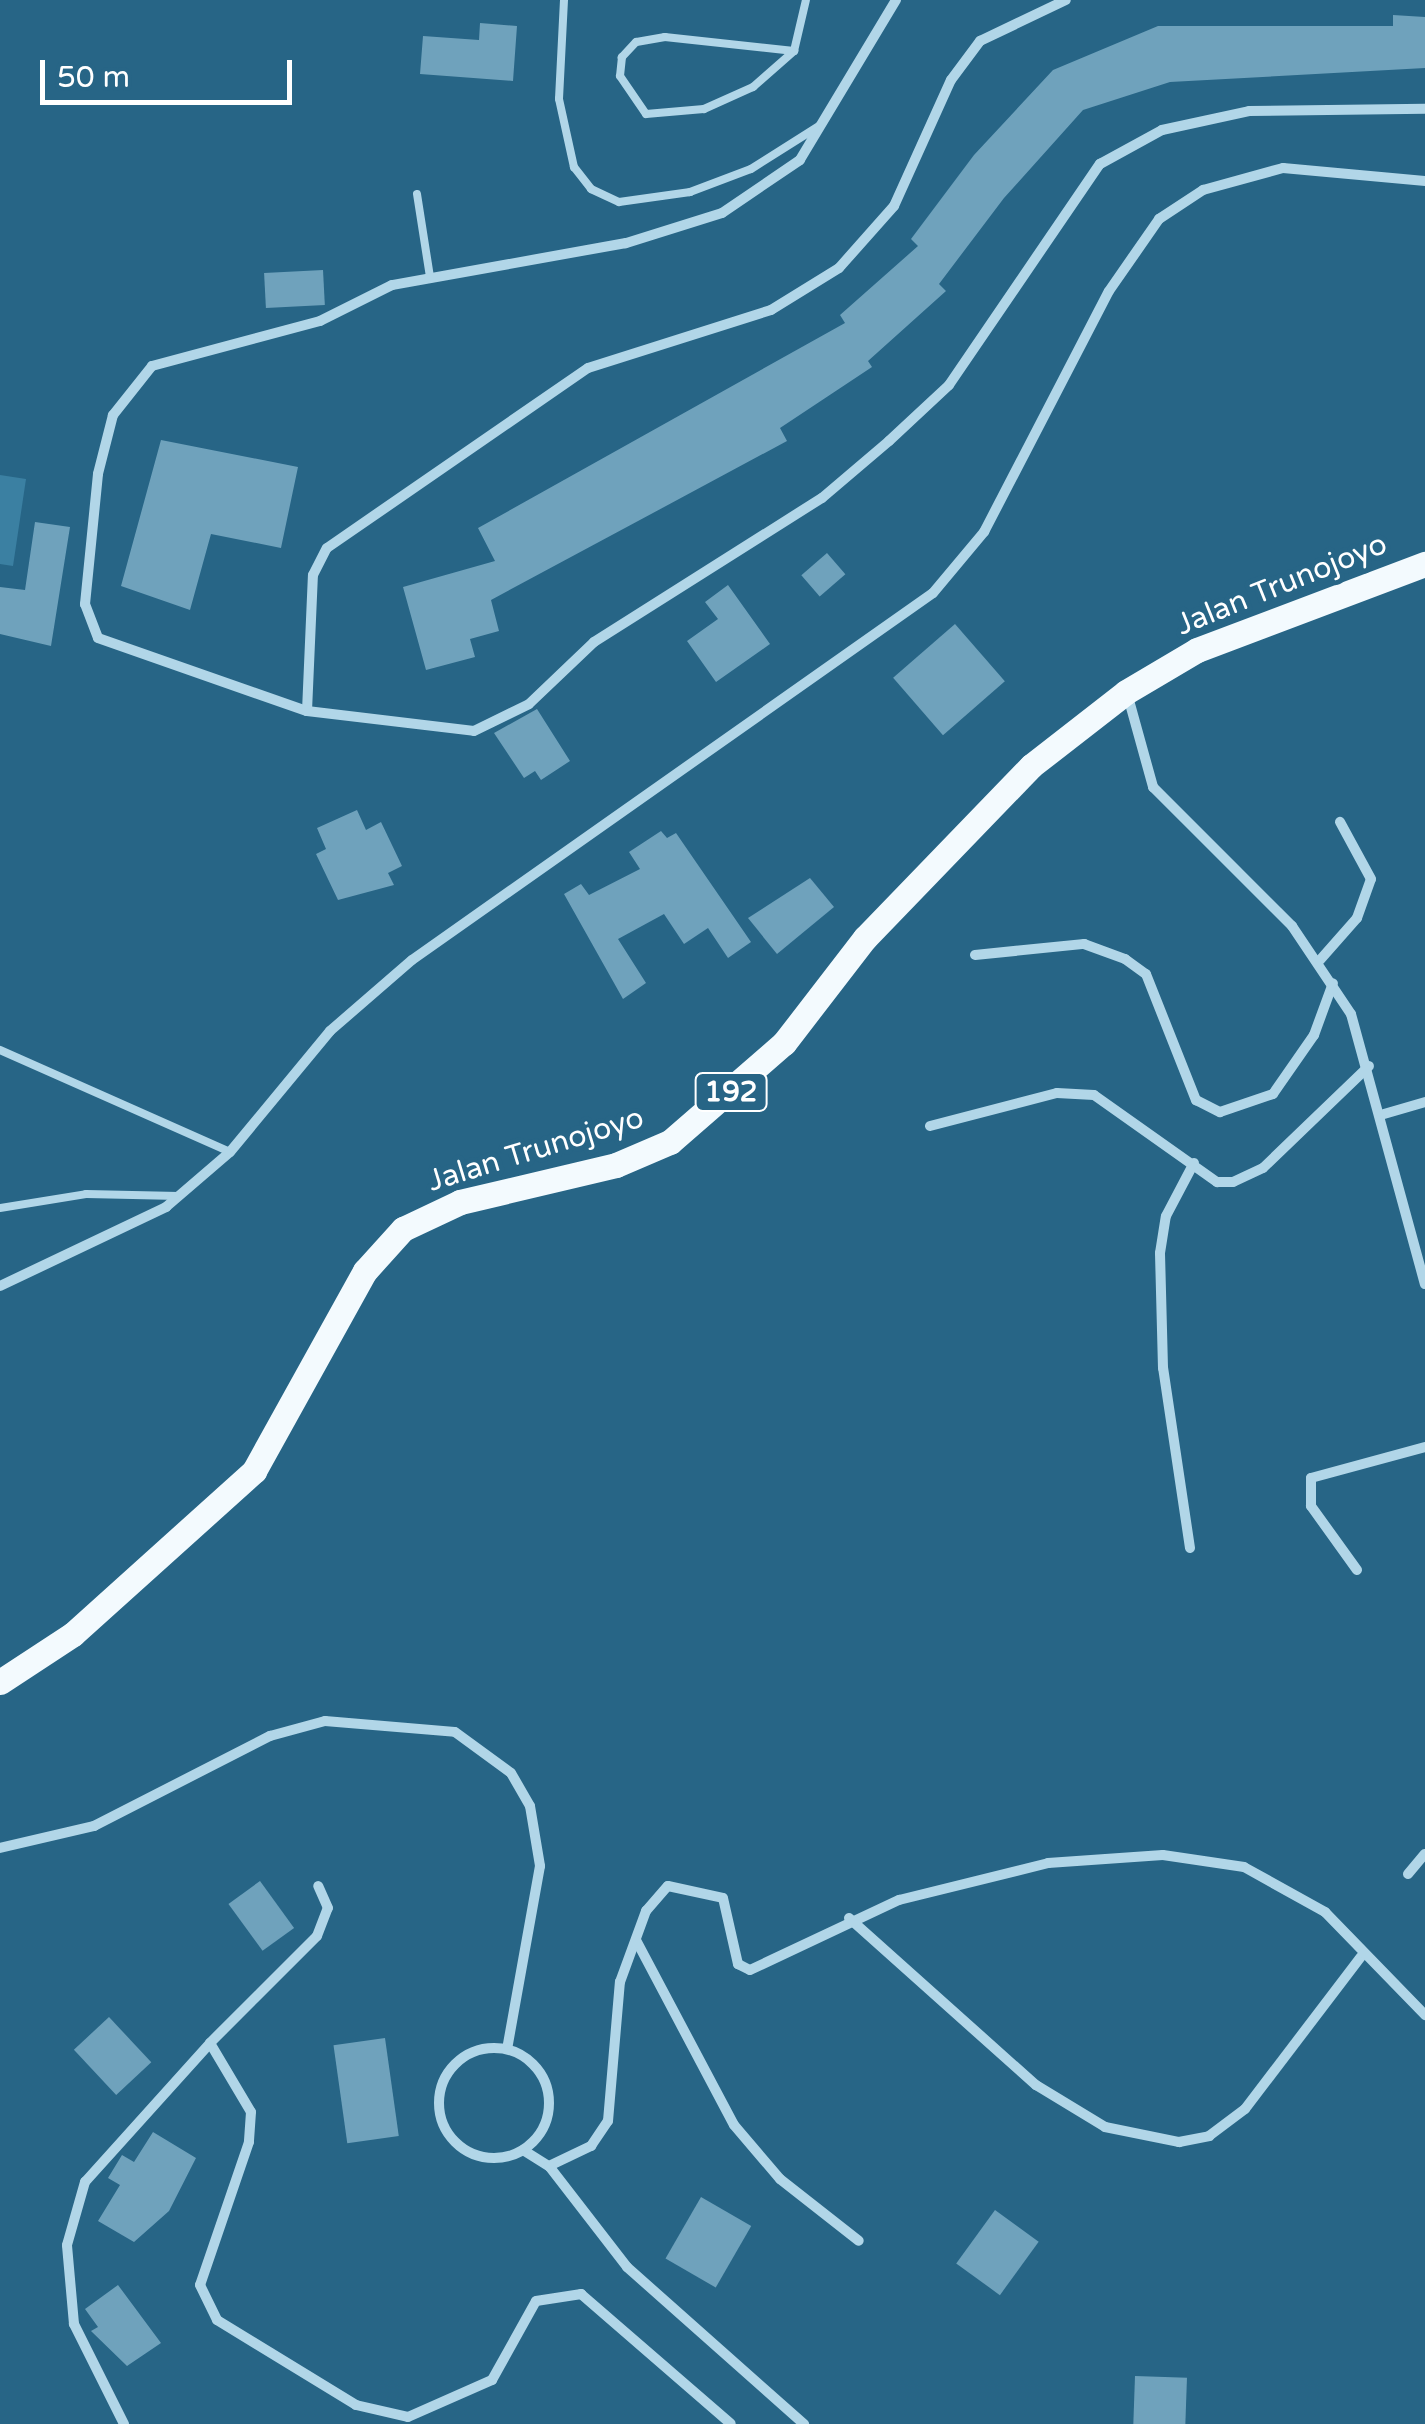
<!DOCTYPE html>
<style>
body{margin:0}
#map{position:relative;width:1425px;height:2424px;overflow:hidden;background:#276586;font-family:"Varela Round",sans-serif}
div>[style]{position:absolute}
.green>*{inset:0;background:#3b80a2}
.building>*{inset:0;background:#6fa2bc;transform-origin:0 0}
.lane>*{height:8px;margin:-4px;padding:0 4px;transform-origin:4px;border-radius:4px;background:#b1d6e8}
.street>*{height:10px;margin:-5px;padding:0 5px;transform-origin:5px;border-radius:5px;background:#b1d6e8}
.street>.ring{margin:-5px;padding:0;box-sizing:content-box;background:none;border:10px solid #b1d6e8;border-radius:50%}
.primary>*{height:25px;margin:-12.5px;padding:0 12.5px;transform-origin:12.5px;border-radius:12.5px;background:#f3fafe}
span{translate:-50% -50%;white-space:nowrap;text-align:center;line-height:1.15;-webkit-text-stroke:10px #276586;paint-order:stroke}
.shield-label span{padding:2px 8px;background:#276586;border:2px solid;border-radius:8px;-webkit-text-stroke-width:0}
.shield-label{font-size:28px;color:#fff;font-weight:700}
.street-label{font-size:30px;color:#fff}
.scale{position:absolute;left:40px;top:60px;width:252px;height:45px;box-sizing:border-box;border:5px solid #fff;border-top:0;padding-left:12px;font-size:30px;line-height:35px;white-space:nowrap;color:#fff;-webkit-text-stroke:8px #276586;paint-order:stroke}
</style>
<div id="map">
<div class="green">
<i style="clip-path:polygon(0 475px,26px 479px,13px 566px,0 564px)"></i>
</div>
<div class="building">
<i style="clip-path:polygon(1393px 15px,1425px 17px,1425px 68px,1170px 82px,1083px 110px,1004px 198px,939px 284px,946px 291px,868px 361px,872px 367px,780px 428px,787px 441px,491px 600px,499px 631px,470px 639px,475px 657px,426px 670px,403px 587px,495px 561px,478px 528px,845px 323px,840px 315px,918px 246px,911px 239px,974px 155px,1053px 70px,1158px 26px,1393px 26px)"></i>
<i style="clip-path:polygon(480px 23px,517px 26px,513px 81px,420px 74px,423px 36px,479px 40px)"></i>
<i style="left:323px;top:270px;width:35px;height:59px;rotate:87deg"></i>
<i style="clip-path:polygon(161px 440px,298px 467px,281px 548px,211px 534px,190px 610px,121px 586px)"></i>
<i style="clip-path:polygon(35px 522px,70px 527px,51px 646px,0 634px,0 587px,25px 590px)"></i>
<i style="left:827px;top:553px;width:28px;height:34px;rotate:49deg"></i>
<i style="clip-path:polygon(728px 585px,770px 644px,716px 682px,687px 641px,718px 619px,705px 602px)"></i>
<i style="left:955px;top:624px;width:76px;height:82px;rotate:49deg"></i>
<i style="clip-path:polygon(537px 709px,570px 761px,541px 780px,535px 771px,524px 778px,494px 733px)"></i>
<i style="clip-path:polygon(357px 810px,366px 830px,381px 822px,402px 866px,388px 873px,394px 885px,338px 900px,316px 854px,326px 849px,317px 828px)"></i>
<i style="clip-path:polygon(661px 831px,667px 838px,676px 833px,751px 942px,728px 958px,708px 928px,684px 944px,664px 914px,618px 939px,646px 983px,623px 999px,564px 894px,581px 884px,589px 895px,640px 869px,629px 852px)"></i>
<i style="clip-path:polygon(810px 878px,834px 907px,777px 954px,748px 918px)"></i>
<i style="left:260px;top:1881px;width:58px;height:39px;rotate:54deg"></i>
<i style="left:109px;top:2017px;width:62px;height:48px;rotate:47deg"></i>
<i style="left:385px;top:2038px;width:99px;height:52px;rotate:82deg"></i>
<i style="clip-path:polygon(153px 2132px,196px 2158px,169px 2211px,134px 2242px,98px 2221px,120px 2185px,108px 2178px,122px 2155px,134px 2162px)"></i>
<i style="left:701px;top:2197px;width:58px;height:71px;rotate:30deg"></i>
<i style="left:995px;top:2210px;width:54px;height:66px;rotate:36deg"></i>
<i style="clip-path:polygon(118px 2285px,161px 2343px,127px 2366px,91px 2331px,98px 2327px,85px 2309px)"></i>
<i style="left:1135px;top:2376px;width:52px;height:48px;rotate:2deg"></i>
</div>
<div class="lane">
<i style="left:564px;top:0;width:99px;rotate:92.9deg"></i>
<i style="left:559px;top:99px;width:70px;rotate:77.6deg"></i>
<i style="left:574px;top:167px;width:28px;rotate:52deg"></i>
<i style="left:591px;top:189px;width:31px;rotate:25deg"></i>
<i style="left:619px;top:202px;width:72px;rotate:-8deg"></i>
<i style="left:690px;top:192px;width:65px;rotate:-20.7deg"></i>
<i style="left:751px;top:169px;width:80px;rotate:-32.3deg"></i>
<i style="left:794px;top:51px;width:130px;rotate:-173.8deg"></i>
<i style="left:665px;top:37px;width:29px;rotate:170deg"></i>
<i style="left:636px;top:42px;width:21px;rotate:133deg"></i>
<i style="left:622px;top:57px;width:19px;rotate:96deg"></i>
<i style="left:620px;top:76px;width:46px;rotate:55.6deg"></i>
<i style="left:646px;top:114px;width:58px;rotate:-4.9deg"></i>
<i style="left:704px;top:109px;width:54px;rotate:-24.2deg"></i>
<i style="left:753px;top:87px;width:55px;rotate:-41.3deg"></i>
<i style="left:794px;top:51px;width:52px;rotate:-76.8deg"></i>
<i style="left:417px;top:194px;width:84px;rotate:81.1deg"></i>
<i style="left:0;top:1050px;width:252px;rotate:23.9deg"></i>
<i style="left:0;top:1208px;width:87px;rotate:-9.2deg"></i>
<i style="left:86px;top:1194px;width:93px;rotate:1.2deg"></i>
</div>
<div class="street">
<i style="left:896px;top:0;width:187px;rotate:121deg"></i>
<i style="left:800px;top:160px;width:94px;rotate:145.8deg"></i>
<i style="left:722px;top:213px;width:101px;rotate:162.6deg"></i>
<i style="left:626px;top:243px;width:238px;rotate:169.8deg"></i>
<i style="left:392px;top:285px;width:80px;rotate:153.4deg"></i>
<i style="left:320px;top:321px;width:174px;rotate:165deg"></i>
<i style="left:152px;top:366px;width:63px;rotate:128.5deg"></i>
<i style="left:113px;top:415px;width:61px;rotate:104.3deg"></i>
<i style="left:98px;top:474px;width:131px;rotate:95.7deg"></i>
<i style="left:85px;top:604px;width:36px;rotate:69deg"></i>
<i style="left:98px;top:638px;width:221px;rotate:19.3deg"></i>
<i style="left:307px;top:711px;width:168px;rotate:6.8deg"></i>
<i style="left:474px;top:731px;width:61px;rotate:-26.1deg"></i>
<i style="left:529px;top:704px;width:90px;rotate:-43.6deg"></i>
<i style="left:594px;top:642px;width:270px;rotate:-32.3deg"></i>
<i style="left:822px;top:498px;width:88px;rotate:-40.4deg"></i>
<i style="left:889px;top:441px;width:82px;rotate:-43deg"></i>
<i style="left:949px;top:385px;width:268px;rotate:-55.7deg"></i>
<i style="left:1100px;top:164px;width:71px;rotate:-28.7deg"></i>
<i style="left:1162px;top:130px;width:89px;rotate:-12.3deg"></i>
<i style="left:1249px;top:111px;width:176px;rotate:-0.7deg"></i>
<i style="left:1127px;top:693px;width:98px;rotate:74.5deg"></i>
<i style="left:1153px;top:787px;width:197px;rotate:45deg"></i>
<i style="left:1292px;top:926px;width:106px;rotate:56.2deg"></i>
<i style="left:1351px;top:1014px;width:280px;rotate:74.7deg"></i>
<i style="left:307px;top:711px;width:136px;rotate:-87.5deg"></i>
<i style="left:313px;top:575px;width:30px;rotate:-63deg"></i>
<i style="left:327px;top:548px;width:317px;rotate:-34.6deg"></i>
<i style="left:588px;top:368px;width:192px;rotate:-17.6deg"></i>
<i style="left:771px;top:310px;width:80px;rotate:-31.7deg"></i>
<i style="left:839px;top:268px;width:83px;rotate:-48.4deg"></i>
<i style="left:894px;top:206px;width:138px;rotate:-65.7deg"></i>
<i style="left:951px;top:80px;width:49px;rotate:-53.4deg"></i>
<i style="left:980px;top:41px;width:95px;rotate:-25.5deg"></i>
<i style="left:975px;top:955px;width:110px;rotate:-5.8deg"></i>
<i style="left:1084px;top:944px;width:44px;rotate:20.1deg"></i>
<i style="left:1125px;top:959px;width:26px;rotate:36deg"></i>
<i style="left:1146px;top:974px;width:136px;rotate:68.4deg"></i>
<i style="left:1196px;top:1100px;width:27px;rotate:27deg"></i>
<i style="left:1220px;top:1112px;width:56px;rotate:-18.8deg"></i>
<i style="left:1273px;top:1094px;width:72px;rotate:-55.2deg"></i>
<i style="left:1314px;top:1035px;width:55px;rotate:-69.9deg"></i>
<i style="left:1320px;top:960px;width:56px;rotate:-48.6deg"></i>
<i style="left:1357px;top:918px;width:41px;rotate:-70.3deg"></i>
<i style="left:1371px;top:879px;width:65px;rotate:-118.5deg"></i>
<i style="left:1384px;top:1114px;width:43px;rotate:-16.3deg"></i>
<i style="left:930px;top:1126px;width:131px;rotate:-14.6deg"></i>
<i style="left:1057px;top:1093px;width:37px;rotate:3deg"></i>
<i style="left:1094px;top:1095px;width:151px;rotate:35.3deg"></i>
<i style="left:1217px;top:1182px;width:16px"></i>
<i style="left:1233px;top:1182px;width:33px;rotate:-25deg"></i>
<i style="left:1263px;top:1168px;width:147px;rotate:-43.9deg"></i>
<i style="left:0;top:1286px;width:184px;rotate:-25.4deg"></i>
<i style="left:166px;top:1207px;width:84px;rotate:-40.7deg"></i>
<i style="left:230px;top:1152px;width:157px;rotate:-50.4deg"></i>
<i style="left:330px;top:1031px;width:108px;rotate:-40.9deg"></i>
<i style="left:412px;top:960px;width:637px;rotate:-35.16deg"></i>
<i style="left:933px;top:593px;width:80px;rotate:-50.1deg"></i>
<i style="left:984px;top:532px;width:271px;rotate:-62.6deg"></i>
<i style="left:1109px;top:291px;width:88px;rotate:-55.2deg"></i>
<i style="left:1159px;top:219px;width:53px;rotate:-33.4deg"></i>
<i style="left:1203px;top:190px;width:83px;rotate:-15.4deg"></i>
<i style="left:1283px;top:168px;width:143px;rotate:5.2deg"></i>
<i style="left:1190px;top:1548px;width:182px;rotate:-98.5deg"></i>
<i style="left:1163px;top:1368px;width:115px;rotate:-91.5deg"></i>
<i style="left:1160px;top:1253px;width:37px;rotate:-81deg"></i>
<i style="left:1166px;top:1216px;width:60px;rotate:-62.2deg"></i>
<i style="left:1357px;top:1570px;width:79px;rotate:-125.7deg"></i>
<i style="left:1311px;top:1506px;width:28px;rotate:-90deg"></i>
<i style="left:1311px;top:1478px;width:118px;rotate:-15.2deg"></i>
<i style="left:0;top:1848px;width:97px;rotate:-13.2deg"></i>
<i style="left:94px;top:1826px;width:198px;rotate:-27.1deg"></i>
<i style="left:270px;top:1736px;width:57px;rotate:-15.3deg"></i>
<i style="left:325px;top:1721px;width:130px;rotate:4.8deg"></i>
<i style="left:455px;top:1732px;width:69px;rotate:36.2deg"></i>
<i style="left:511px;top:1773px;width:38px;rotate:60deg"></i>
<i style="left:530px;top:1806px;width:61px;rotate:80.5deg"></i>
<i style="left:540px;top:1866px;width:186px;rotate:100.2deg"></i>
<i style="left:1408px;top:1874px;width:26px;rotate:-50deg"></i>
<i style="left:849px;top:1918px;width:251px;rotate:41.8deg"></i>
<i style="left:1036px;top:2085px;width:81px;rotate:31.3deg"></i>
<i style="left:1105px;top:2127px;width:76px;rotate:11.5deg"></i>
<i style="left:1179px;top:2142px;width:31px;rotate:-11deg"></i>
<i style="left:1209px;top:2136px;width:45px;rotate:-36.9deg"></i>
<i style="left:1245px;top:2109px;width:191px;rotate:-52.7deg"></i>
<i style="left:636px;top:1940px;width:209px;rotate:62.1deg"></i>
<i style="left:734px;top:2125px;width:71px;rotate:49.6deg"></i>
<i style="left:780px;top:2179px;width:100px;rotate:38.1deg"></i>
<i style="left:210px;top:2043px;width:151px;rotate:-45deg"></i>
<i style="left:317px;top:1936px;width:30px;rotate:-69deg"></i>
<i style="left:328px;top:1908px;width:24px;rotate:-114deg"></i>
<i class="ring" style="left:439px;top:2048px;width:100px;height:100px"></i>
<i style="left:523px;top:2150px;width:31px;rotate:32deg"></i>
<i style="left:549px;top:2166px;width:128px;rotate:52.3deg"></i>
<i style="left:627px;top:2267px;width:237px;rotate:41.6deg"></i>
<i style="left:549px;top:2166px;width:47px;rotate:-25.5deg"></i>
<i style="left:591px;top:2146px;width:30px;rotate:-56deg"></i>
<i style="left:608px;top:2121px;width:140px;rotate:-85.1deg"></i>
<i style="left:620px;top:1982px;width:76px;rotate:-69.9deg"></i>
<i style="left:646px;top:1911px;width:33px;rotate:-49deg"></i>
<i style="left:668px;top:1886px;width:56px;rotate:12.3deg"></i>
<i style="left:723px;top:1898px;width:68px;rotate:77.2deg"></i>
<i style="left:738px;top:1964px;width:13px;rotate:27deg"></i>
<i style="left:750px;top:1970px;width:165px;rotate:-25.2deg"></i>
<i style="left:899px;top:1900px;width:154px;rotate:-13.9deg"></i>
<i style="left:1048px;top:1863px;width:115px;rotate:-4deg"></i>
<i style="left:1163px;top:1855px;width:82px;rotate:8.4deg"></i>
<i style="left:1244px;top:1867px;width:93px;rotate:29.1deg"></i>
<i style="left:1325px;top:1912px;width:144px;rotate:45.8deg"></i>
<i style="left:124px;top:2424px;width:112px;rotate:-116.6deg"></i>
<i style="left:74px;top:2324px;width:79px;rotate:-95.1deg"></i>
<i style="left:67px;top:2245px;width:66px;rotate:-74.1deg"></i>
<i style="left:85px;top:2182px;width:187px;rotate:-48deg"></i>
<i style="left:210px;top:2043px;width:80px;rotate:59.3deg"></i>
<i style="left:251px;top:2112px;width:30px;rotate:94deg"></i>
<i style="left:249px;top:2142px;width:151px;rotate:108.9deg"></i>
<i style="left:200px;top:2285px;width:39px;rotate:64deg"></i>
<i style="left:217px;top:2320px;width:163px;rotate:31.4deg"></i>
<i style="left:356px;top:2405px;width:53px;rotate:13deg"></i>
<i style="left:408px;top:2417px;width:92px;rotate:-23.8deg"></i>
<i style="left:492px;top:2380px;width:90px;rotate:-60.9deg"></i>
<i style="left:536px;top:2301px;width:46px;rotate:-8.8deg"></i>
<i style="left:581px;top:2294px;width:198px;rotate:40.9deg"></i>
</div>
<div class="primary">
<i style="left:0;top:1682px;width:87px;rotate:-33.3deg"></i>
<i style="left:73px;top:1634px;width:244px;rotate:-42deg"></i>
<i style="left:254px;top:1471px;width:229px;rotate:-61deg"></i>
<i style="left:365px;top:1271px;width:57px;rotate:-47.9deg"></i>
<i style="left:403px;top:1229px;width:63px;rotate:-25.3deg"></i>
<i style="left:460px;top:1202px;width:160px;rotate:-13.3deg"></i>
<i style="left:616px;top:1165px;width:59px;rotate:-23.1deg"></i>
<i style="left:670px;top:1142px;width:151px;rotate:-41deg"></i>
<i style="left:784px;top:1043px;width:133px;rotate:-52.4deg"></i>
<i style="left:865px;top:938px;width:239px;rotate:-46deg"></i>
<i style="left:1031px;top:766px;width:120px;rotate:-37.9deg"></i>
<i style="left:1126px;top:692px;width:82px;rotate:-30.6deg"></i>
<i style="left:1197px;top:650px;width:244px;rotate:-20.7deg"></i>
</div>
<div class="shield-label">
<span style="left:731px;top:1092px">192</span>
</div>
<div class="street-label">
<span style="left:1282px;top:585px;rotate:-22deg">Jalan Trunojoyo</span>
<span style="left:536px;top:1150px;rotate:-17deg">Jalan Trunojoyo</span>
</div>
<div class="scale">50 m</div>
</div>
